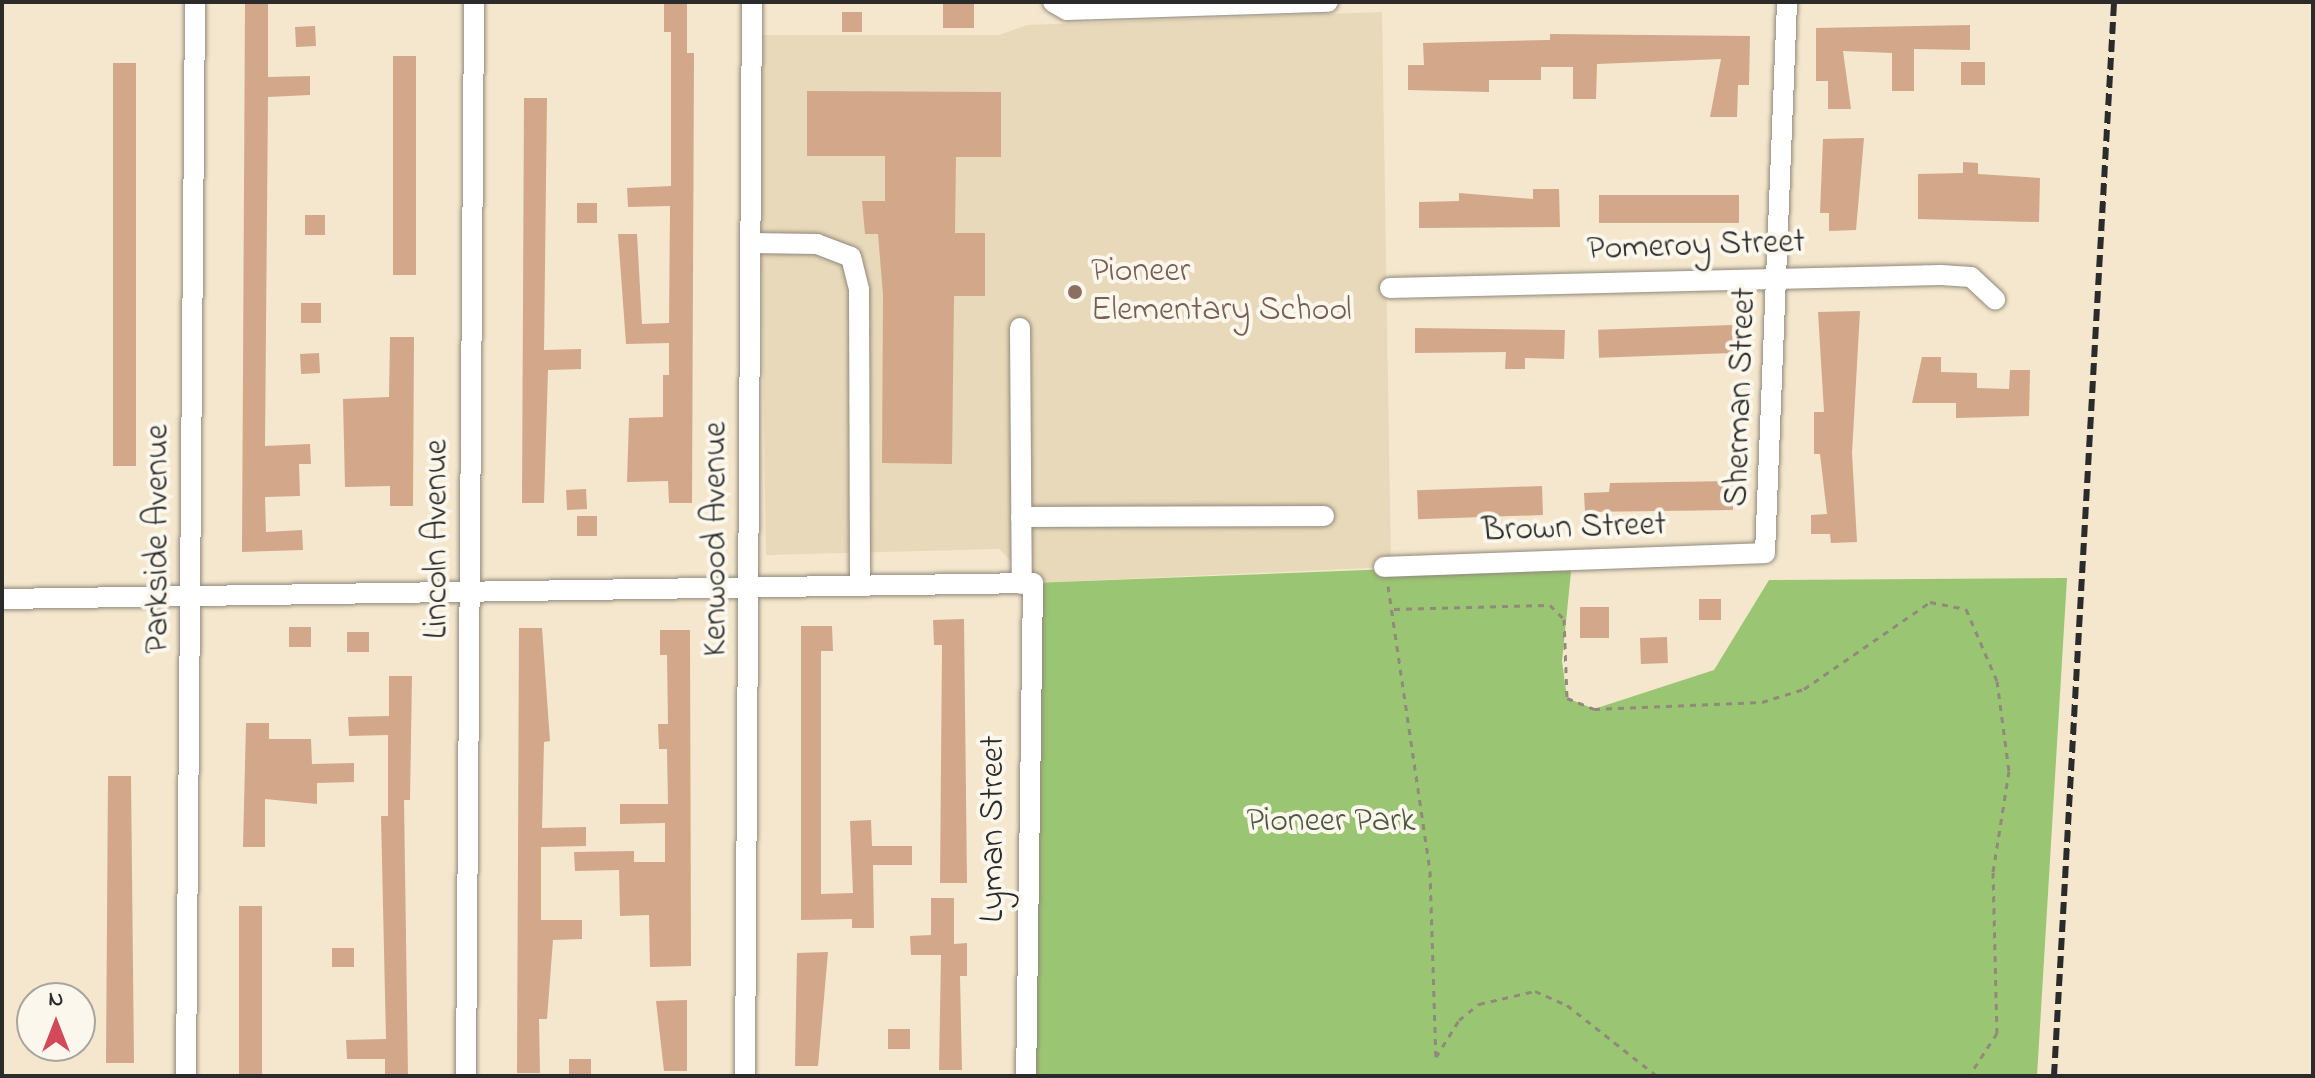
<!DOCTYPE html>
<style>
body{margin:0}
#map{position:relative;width:2315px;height:1078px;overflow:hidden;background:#f4e7cd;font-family:"Indie Flower",sans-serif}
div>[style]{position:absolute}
.built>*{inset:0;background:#e8d9ba}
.green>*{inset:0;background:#9ac572}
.building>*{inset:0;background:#d3a78a;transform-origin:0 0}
.path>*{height:3px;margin-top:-1.5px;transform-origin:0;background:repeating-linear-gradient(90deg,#90897c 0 6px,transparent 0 12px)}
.roads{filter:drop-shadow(0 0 2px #90897c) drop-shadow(0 0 2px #90897c)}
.minor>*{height:20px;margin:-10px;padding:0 10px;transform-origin:10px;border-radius:10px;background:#fff}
.rail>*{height:6px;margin-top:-3px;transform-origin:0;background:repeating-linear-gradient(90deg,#2b2b2b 0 12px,transparent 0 18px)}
.dots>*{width:22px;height:22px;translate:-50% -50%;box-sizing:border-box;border:4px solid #fbf7ec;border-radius:50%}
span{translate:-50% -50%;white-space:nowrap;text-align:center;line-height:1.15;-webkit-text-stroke:8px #fbf7ec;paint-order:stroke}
.street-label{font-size:34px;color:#2b2b2b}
.education-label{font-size:34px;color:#785e54}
.left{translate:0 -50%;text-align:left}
.park-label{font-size:34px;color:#4c5940}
.frame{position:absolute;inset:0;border:4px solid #2b2b2b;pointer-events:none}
.north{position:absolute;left:16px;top:982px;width:80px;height:80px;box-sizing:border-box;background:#fbf7ec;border:2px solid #a8a59f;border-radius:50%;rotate:0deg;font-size:22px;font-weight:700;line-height:32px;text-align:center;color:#2b2b2b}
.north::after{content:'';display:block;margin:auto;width:28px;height:36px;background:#d1495b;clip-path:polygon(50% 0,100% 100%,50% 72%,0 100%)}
</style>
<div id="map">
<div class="built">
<i style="clip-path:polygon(1382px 12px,1391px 567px,1033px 583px,999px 549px,766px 555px,758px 35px,999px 35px,1027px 25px)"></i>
</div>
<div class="green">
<i style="clip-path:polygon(1572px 562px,1562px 661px,1567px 698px,1594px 709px,1714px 670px,1769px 580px,2067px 578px,2037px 1076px,1026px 1076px,1033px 583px)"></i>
</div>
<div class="building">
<i style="clip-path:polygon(664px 2px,687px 2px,687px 53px,694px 53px,692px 503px,669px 503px,668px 481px,627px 482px,629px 418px,663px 417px,663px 375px,669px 375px,669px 343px,626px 344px,618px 234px,637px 234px,642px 324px,669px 323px,670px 206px,628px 207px,627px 188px,671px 186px,671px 32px,664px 32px)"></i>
<i style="left:943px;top:2px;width:31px;height:26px"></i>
<i style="clip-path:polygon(245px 3px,268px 3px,268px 77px,310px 76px,310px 95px,268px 97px,265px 446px,310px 444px,311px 464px,299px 464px,300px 496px,265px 497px,266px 532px,302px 530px,303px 550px,242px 552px)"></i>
<i style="left:842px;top:12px;width:20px;height:20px"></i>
<i style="clip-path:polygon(1970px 25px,1970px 50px,1914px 49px,1914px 91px,1892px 91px,1892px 53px,1843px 51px,1851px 109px,1828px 109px,1828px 81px,1816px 81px,1816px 28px)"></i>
<i style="left:315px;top:26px;width:20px;height:20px;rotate:87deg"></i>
<i style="clip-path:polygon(1550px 34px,1750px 36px,1749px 85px,1738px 85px,1737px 117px,1710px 117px,1721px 59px,1597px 64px,1596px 99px,1573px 99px,1573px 67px,1541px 67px,1541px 80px,1489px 80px,1489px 92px,1408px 90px,1408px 65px,1424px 65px,1423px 43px,1550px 40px)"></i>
<i style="left:393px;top:56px;width:23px;height:219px"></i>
<i style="left:1961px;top:62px;width:24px;height:23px"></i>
<i style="left:113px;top:63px;width:23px;height:403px"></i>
<i style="clip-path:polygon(807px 91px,1001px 92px,1001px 157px,956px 157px,955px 233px,985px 233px,985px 296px,954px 296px,952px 464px,882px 463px,883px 295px,878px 234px,865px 234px,862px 201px,885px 201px,885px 156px,807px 156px)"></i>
<i style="clip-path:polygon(524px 98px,547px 98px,544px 350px,581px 349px,581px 369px,548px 370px,544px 503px,522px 503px)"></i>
<i style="clip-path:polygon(1864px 138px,1856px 230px,1829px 231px,1829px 213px,1820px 213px,1823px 139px)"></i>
<i style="clip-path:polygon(1963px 162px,1978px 163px,1978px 174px,2040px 178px,2039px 222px,1918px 219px,1918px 174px,1963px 173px)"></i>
<i style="clip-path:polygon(1533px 189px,1559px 189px,1560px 227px,1419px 228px,1419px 202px,1459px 201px,1459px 193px,1533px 199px)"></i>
<i style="left:1739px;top:195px;width:28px;height:140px;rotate:90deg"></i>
<i style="left:597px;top:203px;width:20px;height:20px;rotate:90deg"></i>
<i style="left:325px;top:215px;width:20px;height:20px;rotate:90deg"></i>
<i style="left:321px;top:303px;width:20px;height:20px;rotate:90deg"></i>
<i style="clip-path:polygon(1860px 311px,1852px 453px,1857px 542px,1831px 543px,1830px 534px,1811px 534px,1811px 515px,1827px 514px,1820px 454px,1814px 454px,1814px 412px,1824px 412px,1818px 312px)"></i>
<i style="left:1732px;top:325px;width:28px;height:134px;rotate:88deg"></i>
<i style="clip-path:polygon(1415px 328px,1565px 330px,1564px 359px,1525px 358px,1525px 369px,1505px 369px,1506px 352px,1415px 353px)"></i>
<i style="clip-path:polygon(390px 337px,414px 337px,413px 506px,390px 506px,390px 486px,345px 487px,343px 399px,389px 397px)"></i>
<i style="left:319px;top:353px;width:20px;height:19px;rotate:87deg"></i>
<i style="clip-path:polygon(1922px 357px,1941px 357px,1941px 372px,1977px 373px,1977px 388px,2009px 389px,2010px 370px,2030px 370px,2029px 416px,1956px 418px,1956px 403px,1912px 403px)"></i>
<i style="clip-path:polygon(1732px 481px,1733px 510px,1585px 512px,1584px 493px,1609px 492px,1610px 483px)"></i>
<i style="left:1542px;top:486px;width:29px;height:125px;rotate:88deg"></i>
<i style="left:586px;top:489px;width:20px;height:20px;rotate:87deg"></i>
<i style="left:597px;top:516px;width:20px;height:20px;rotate:90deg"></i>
<i style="left:1699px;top:599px;width:22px;height:21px"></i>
<i style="left:1580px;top:607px;width:29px;height:31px"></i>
<i style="clip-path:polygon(964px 619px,967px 883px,940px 883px,942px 645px,934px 645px,933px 620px)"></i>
<i style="clip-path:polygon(801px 626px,832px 626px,833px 651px,821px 651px,821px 894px,853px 893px,850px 821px,871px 820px,872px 846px,912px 846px,912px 865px,873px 865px,874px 928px,852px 928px,852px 919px,801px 920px)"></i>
<i style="left:289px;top:627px;width:22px;height:20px"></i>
<i style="clip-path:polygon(519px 628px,542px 628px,550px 741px,544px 742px,542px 828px,586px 827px,586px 846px,541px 847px,541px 920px,582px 920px,582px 939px,553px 940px,547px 1019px,539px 1019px,540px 1073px,517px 1073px)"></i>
<i style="clip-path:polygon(660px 630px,690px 630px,691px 966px,650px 967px,649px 915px,620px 916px,619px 870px,575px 871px,574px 852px,634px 851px,634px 862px,665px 862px,665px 823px,620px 824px,620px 804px,668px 804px,667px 749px,659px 749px,658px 724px,668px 724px,667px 655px,660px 655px)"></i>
<i style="left:347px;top:632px;width:22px;height:20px"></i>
<i style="left:1667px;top:637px;width:26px;height:27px;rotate:88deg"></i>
<i style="clip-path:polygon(389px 676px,412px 676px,410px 800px,404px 800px,408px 1076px,385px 1076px,385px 1059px,347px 1059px,346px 1040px,386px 1039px,381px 816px,388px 816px,388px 735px,349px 736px,348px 717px,389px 716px)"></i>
<i style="clip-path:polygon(246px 723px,269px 723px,269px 739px,311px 739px,312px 764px,354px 763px,354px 782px,317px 783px,317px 804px,265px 799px,265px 847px,243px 847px)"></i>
<i style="clip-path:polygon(108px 776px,131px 776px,134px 1063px,106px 1063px)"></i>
<i style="clip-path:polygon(931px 898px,954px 898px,954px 944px,967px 943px,967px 976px,960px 976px,962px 1070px,939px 1070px,941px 955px,911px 955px,910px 936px,931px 935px)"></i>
<i style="left:239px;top:906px;width:23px;height:170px"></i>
<i style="left:354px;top:948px;width:19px;height:22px;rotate:90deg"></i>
<i style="clip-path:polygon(828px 952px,818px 1066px,795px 1066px,797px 953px)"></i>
<i style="clip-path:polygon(687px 1000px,687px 1071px,664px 1071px,656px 1001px)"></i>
<i style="left:888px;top:1029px;width:22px;height:20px"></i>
<i style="left:569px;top:1059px;width:22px;height:17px"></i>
</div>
<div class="path">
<i style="left:1388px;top:586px;width:288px;rotate:81.6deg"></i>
<i style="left:1430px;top:871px;width:186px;rotate:88.2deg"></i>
<i style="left:1436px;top:1057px;width:44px;rotate:-58.1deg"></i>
<i style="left:1459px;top:1020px;width:26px;rotate:-39deg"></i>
<i style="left:1479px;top:1004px;width:57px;rotate:-13.1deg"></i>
<i style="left:1535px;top:991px;width:35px;rotate:24deg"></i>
<i style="left:1567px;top:1005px;width:115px;rotate:38.3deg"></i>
<i style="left:1394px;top:609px;width:156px;rotate:-1.5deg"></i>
<i style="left:1550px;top:605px;width:20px;rotate:45deg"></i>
<i style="left:1564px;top:619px;width:79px;rotate:87.8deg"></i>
<i style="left:1567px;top:698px;width:29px;rotate:22deg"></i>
<i style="left:1594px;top:709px;width:168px;rotate:-2.4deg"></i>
<i style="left:1762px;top:702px;width:44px;rotate:-17.2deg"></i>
<i style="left:1804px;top:689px;width:153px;rotate:-34.6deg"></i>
<i style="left:1930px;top:602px;width:37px;rotate:11deg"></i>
<i style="left:1966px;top:609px;width:78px;rotate:66.7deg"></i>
<i style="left:1997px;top:681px;width:91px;rotate:82.4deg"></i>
<i style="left:2009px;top:771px;width:102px;rotate:99deg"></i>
<i style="left:1993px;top:872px;width:161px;rotate:88.6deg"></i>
<i style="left:1997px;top:1033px;width:51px;rotate:123.1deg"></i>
</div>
<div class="roads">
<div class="minor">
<i style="left:1053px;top:2px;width:16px;rotate:30deg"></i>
<i style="left:1067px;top:10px;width:261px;rotate:-1.8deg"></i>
<i style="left:751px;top:243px;width:66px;rotate:0.9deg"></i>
<i style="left:817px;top:244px;width:36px;rotate:21deg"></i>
<i style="left:851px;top:257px;width:34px;rotate:76deg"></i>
<i style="left:859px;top:290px;width:294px;rotate:89.8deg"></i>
<i style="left:1390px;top:288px;width:551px;rotate:-1.35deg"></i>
<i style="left:1941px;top:275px;width:30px;rotate:4deg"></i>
<i style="left:1971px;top:277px;width:33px;rotate:43deg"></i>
<i style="left:1020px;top:328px;width:256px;rotate:89.6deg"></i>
<i style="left:1021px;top:517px;width:303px;rotate:-0.2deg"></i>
<i style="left:1384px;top:567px;width:381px;rotate:-2.1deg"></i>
<i style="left:1765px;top:553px;width:551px;rotate:-87.71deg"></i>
<i style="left:2px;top:599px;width:1031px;rotate:-0.89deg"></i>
<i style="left:1033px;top:583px;width:493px;rotate:90.8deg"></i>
<i style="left:186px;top:1076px;width:1074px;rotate:-89.52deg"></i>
<i style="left:466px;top:1076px;width:1074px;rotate:-89.57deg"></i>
<i style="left:745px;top:1076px;width:1074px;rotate:-89.63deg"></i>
</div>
</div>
<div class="rail">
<i style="left:2054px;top:1076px;width:1076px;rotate:-86.8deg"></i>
</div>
<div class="dots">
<i style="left:1075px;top:292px;background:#8d6e63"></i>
</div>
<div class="street-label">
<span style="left:1696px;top:247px;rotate:-2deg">Pomeroy Street</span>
<span style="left:1742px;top:397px;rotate:-88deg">Sherman Street</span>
<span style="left:1574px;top:529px;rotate:-2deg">Brown Street</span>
<span style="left:159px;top:539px;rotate:-90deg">Parkside Avenue</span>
<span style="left:438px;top:539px;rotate:-90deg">Lincoln Avenue</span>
<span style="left:717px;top:539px;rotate:-90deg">Kenwood Avenue</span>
<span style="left:995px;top:829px;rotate:-90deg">Lyman Street</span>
</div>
<div class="education-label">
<span class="left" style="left:1091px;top:292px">Pioneer<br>Elementary School</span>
</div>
<div class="park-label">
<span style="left:1331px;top:823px">Pioneer Park</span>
</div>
<div class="frame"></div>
<div class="north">N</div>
</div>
